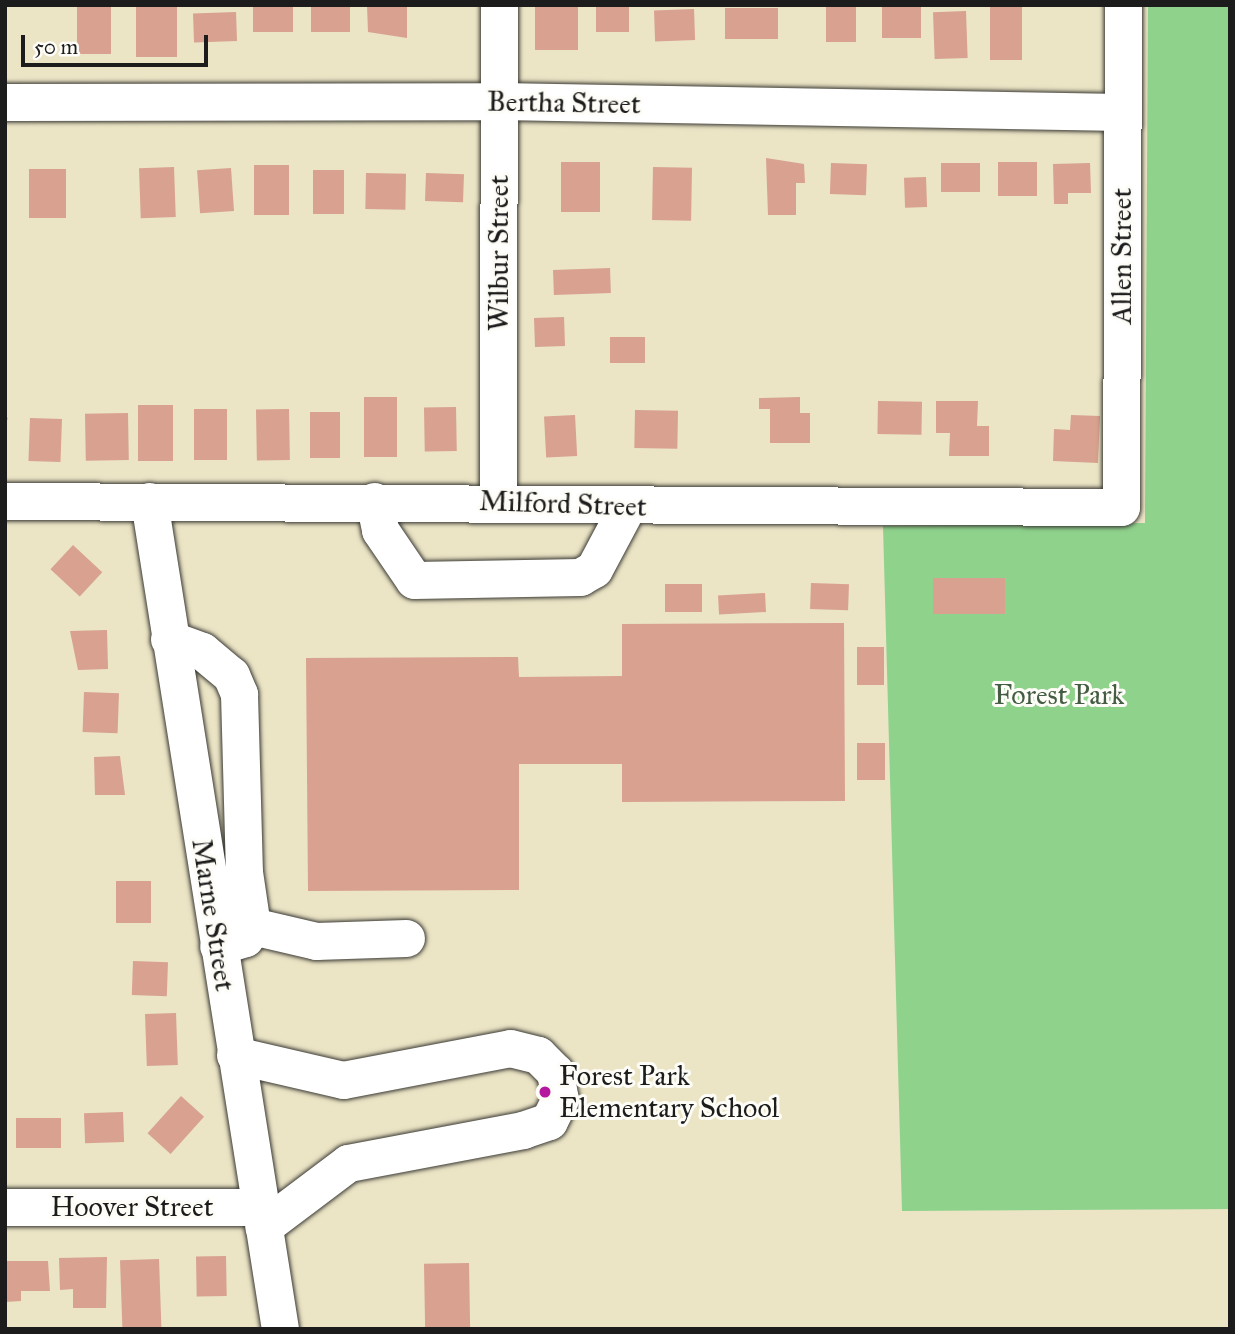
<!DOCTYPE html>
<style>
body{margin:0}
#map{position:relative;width:1235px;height:1334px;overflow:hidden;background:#ebe4c5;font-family:"IM FELL Great Primer",serif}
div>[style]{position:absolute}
.green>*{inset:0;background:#8ed28c}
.building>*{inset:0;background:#d8a190;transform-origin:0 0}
.roads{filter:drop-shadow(0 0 2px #3b3a35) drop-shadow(0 0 2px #3b3a35)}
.minor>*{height:37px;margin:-18.5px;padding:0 18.5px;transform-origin:18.5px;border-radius:18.5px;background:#fff}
.dots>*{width:19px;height:19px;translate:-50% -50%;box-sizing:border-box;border:4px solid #fdfcf7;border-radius:50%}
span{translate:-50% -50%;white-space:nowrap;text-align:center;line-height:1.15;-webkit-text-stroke:6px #fdfcf7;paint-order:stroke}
.street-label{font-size:28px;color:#1c1c1c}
.park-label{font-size:28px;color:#445c43}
.poi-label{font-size:28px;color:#1c1c1c}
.left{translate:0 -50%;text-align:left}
.frame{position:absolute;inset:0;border:7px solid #1c1c1c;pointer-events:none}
.scale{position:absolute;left:21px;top:35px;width:187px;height:32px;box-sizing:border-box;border:4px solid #1c1c1c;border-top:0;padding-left:9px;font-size:21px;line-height:24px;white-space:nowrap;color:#1c1c1c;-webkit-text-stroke:5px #fdfcf7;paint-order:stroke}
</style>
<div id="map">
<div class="green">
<i style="clip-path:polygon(1148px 5px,1230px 5px,1230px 1209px,902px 1211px,883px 526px,1145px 523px)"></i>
</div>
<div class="building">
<i style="left:77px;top:5px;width:34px;height:49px"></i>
<i style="left:253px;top:5px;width:40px;height:27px"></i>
<i style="left:311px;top:5px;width:39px;height:27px"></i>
<i style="clip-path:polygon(367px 5px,407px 5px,407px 38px,368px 32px)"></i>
<i style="left:535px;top:5px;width:43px;height:45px"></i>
<i style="left:596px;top:5px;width:33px;height:27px"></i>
<i style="left:826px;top:5px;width:30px;height:37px"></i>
<i style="left:882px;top:6px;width:39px;height:32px"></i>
<i style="left:990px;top:6px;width:32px;height:54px"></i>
<i style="left:136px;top:7px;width:41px;height:50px"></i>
<i style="left:778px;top:8px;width:31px;height:53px;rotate:90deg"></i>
<i style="left:694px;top:9px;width:31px;height:40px;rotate:88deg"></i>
<i style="left:966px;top:11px;width:47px;height:33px;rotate:88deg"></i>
<i style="left:236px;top:12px;width:29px;height:43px;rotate:88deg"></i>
<i style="clip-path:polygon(766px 158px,804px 164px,805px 183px,796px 183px,796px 215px,768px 215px)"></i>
<i style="left:561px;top:162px;width:39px;height:50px"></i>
<i style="left:1037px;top:162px;width:34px;height:39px;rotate:90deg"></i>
<i style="left:831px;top:163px;width:36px;height:31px;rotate:2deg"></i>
<i style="left:941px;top:163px;width:39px;height:29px"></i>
<i style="clip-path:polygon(1090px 163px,1091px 193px,1068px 193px,1068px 204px,1054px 204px,1053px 164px)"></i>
<i style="left:254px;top:165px;width:35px;height:50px"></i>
<i style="left:174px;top:167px;width:50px;height:35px;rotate:88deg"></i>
<i style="left:653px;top:167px;width:39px;height:53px;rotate:1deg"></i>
<i style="left:231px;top:168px;width:43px;height:34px;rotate:86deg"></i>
<i style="left:29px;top:169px;width:37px;height:49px"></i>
<i style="left:313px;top:170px;width:31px;height:44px"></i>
<i style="left:366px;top:173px;width:40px;height:36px;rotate:1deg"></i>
<i style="left:426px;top:173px;width:38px;height:28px;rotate:2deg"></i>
<i style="left:926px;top:177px;width:30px;height:22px;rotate:88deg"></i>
<i style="left:610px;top:268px;width:25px;height:57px;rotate:88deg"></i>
<i style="left:564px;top:317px;width:29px;height:30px;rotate:88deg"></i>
<i style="left:645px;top:337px;width:26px;height:35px;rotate:90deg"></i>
<i style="left:364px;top:397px;width:33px;height:60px"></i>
<i style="clip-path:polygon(800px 397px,800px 413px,810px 413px,810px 443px,770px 443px,770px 409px,759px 409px,759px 398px)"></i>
<i style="left:878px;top:401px;width:44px;height:33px;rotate:1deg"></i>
<i style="clip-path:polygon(936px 401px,978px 401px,977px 426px,989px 426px,989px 456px,949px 456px,950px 433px,936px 433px)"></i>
<i style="left:138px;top:405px;width:35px;height:56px"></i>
<i style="left:456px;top:407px;width:44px;height:32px;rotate:89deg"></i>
<i style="left:194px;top:409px;width:33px;height:51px"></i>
<i style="left:289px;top:409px;width:51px;height:33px;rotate:89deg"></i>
<i style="left:635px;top:410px;width:43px;height:38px;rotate:1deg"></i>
<i style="left:310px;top:412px;width:30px;height:46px"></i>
<i style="left:128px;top:413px;width:47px;height:43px;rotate:89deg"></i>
<i style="left:575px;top:415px;width:41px;height:31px;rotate:87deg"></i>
<i style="clip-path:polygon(1071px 415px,1100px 416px,1098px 463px,1053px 461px,1054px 429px,1070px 430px)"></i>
<i style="left:5px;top:417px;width:3px;height:30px;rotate:18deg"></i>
<i style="left:30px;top:418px;width:32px;height:43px;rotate:2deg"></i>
<i style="left:73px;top:545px;width:40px;height:33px;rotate:43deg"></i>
<i style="left:933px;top:578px;width:72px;height:36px"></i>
<i style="left:811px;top:583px;width:38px;height:26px;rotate:2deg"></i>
<i style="left:665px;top:584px;width:37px;height:28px"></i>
<i style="left:765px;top:593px;width:19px;height:47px;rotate:87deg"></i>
<i style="clip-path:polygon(844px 623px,845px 801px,622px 802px,622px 764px,519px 764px,519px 890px,308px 891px,306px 658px,518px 657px,519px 677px,622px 676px,622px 624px)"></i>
<i style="clip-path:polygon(107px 630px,108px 669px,78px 670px,70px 631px)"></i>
<i style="left:857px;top:647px;width:27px;height:38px"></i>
<i style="left:84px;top:692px;width:35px;height:40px;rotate:2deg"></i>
<i style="left:857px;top:743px;width:28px;height:37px"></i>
<i style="clip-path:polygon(120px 756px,125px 795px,95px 795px,94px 757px)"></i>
<i style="left:116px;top:881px;width:35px;height:42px"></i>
<i style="left:133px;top:961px;width:35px;height:34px;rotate:2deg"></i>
<i style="left:176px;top:1013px;width:52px;height:31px;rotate:88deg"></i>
<i style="left:181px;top:1096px;width:31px;height:50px;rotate:42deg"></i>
<i style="left:123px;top:1112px;width:30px;height:39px;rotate:88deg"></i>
<i style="left:61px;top:1118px;width:30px;height:45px;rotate:90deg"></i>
<i style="left:226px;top:1256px;width:40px;height:30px;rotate:89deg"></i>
<i style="clip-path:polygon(107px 1257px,106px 1308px,73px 1308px,73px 1289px,60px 1290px,59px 1258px)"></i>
<i style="left:159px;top:1259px;width:68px;height:39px;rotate:88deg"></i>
<i style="clip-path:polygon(5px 1261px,48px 1261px,50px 1291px,21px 1291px,21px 1301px,5px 1302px)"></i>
<i style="left:469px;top:1263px;width:66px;height:45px;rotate:89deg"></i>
</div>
<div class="roads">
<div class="minor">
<i style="left:5px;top:102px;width:494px;rotate:-0.1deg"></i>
<i style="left:499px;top:101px;width:623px;rotate:1.01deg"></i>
<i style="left:5px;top:501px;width:1116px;rotate:0.31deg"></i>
<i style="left:1121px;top:507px;width:502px;rotate:-89.77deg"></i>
<i style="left:149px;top:501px;width:838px;rotate:81.01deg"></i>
<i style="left:374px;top:501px;width:30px;rotate:78deg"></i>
<i style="left:380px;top:530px;width:60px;rotate:55.8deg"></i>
<i style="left:414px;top:580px;width:166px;rotate:-1deg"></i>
<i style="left:580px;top:577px;width:16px;rotate:-30deg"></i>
<i style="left:594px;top:569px;width:70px;rotate:-62deg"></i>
<i style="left:498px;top:501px;width:496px;rotate:-89.9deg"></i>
<i style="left:169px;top:639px;width:35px;rotate:20deg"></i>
<i style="left:202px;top:651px;width:38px;rotate:40deg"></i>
<i style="left:231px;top:675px;width:21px;rotate:67deg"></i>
<i style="left:239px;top:694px;width:178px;rotate:88.4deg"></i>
<i style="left:244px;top:872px;width:55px;rotate:81.6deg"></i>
<i style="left:252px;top:926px;width:14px;rotate:120deg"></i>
<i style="left:245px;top:938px;width:28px;rotate:163deg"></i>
<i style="left:252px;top:926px;width:66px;rotate:13.2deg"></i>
<i style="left:316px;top:941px;width:90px;rotate:-1.9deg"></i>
<i style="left:235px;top:1055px;width:111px;rotate:13deg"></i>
<i style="left:343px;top:1080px;width:170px;rotate:-10.8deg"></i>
<i style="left:510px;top:1048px;width:29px;rotate:14deg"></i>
<i style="left:538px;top:1055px;width:24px;rotate:45deg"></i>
<i style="left:555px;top:1072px;width:27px;rotate:80deg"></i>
<i style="left:560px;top:1099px;width:25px;rotate:117deg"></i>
<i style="left:549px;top:1121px;width:28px;rotate:161deg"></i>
<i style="left:523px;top:1130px;width:178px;rotate:169.3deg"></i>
<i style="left:348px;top:1163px;width:106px;rotate:143deg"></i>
<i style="left:5px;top:1207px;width:255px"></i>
</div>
</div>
<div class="dots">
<i style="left:545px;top:1092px;background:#b5179e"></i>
</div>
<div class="street-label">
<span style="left:564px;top:103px;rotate:1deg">Bertha Street</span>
<span style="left:499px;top:253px;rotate:-90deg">Wilbur Street</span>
<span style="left:1122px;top:256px;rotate:-90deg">Allen Street</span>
<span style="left:563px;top:504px;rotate:2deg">Milford Street</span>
<span style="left:213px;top:915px;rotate:81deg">Marne Street</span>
<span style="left:132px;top:1207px">Hoover Street</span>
</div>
<div class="park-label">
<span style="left:1059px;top:695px">Forest Park</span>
</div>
<div class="poi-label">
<span class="left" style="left:559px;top:1092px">Forest Park<br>Elementary School</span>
</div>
<div class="frame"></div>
<div class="scale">50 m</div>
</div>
